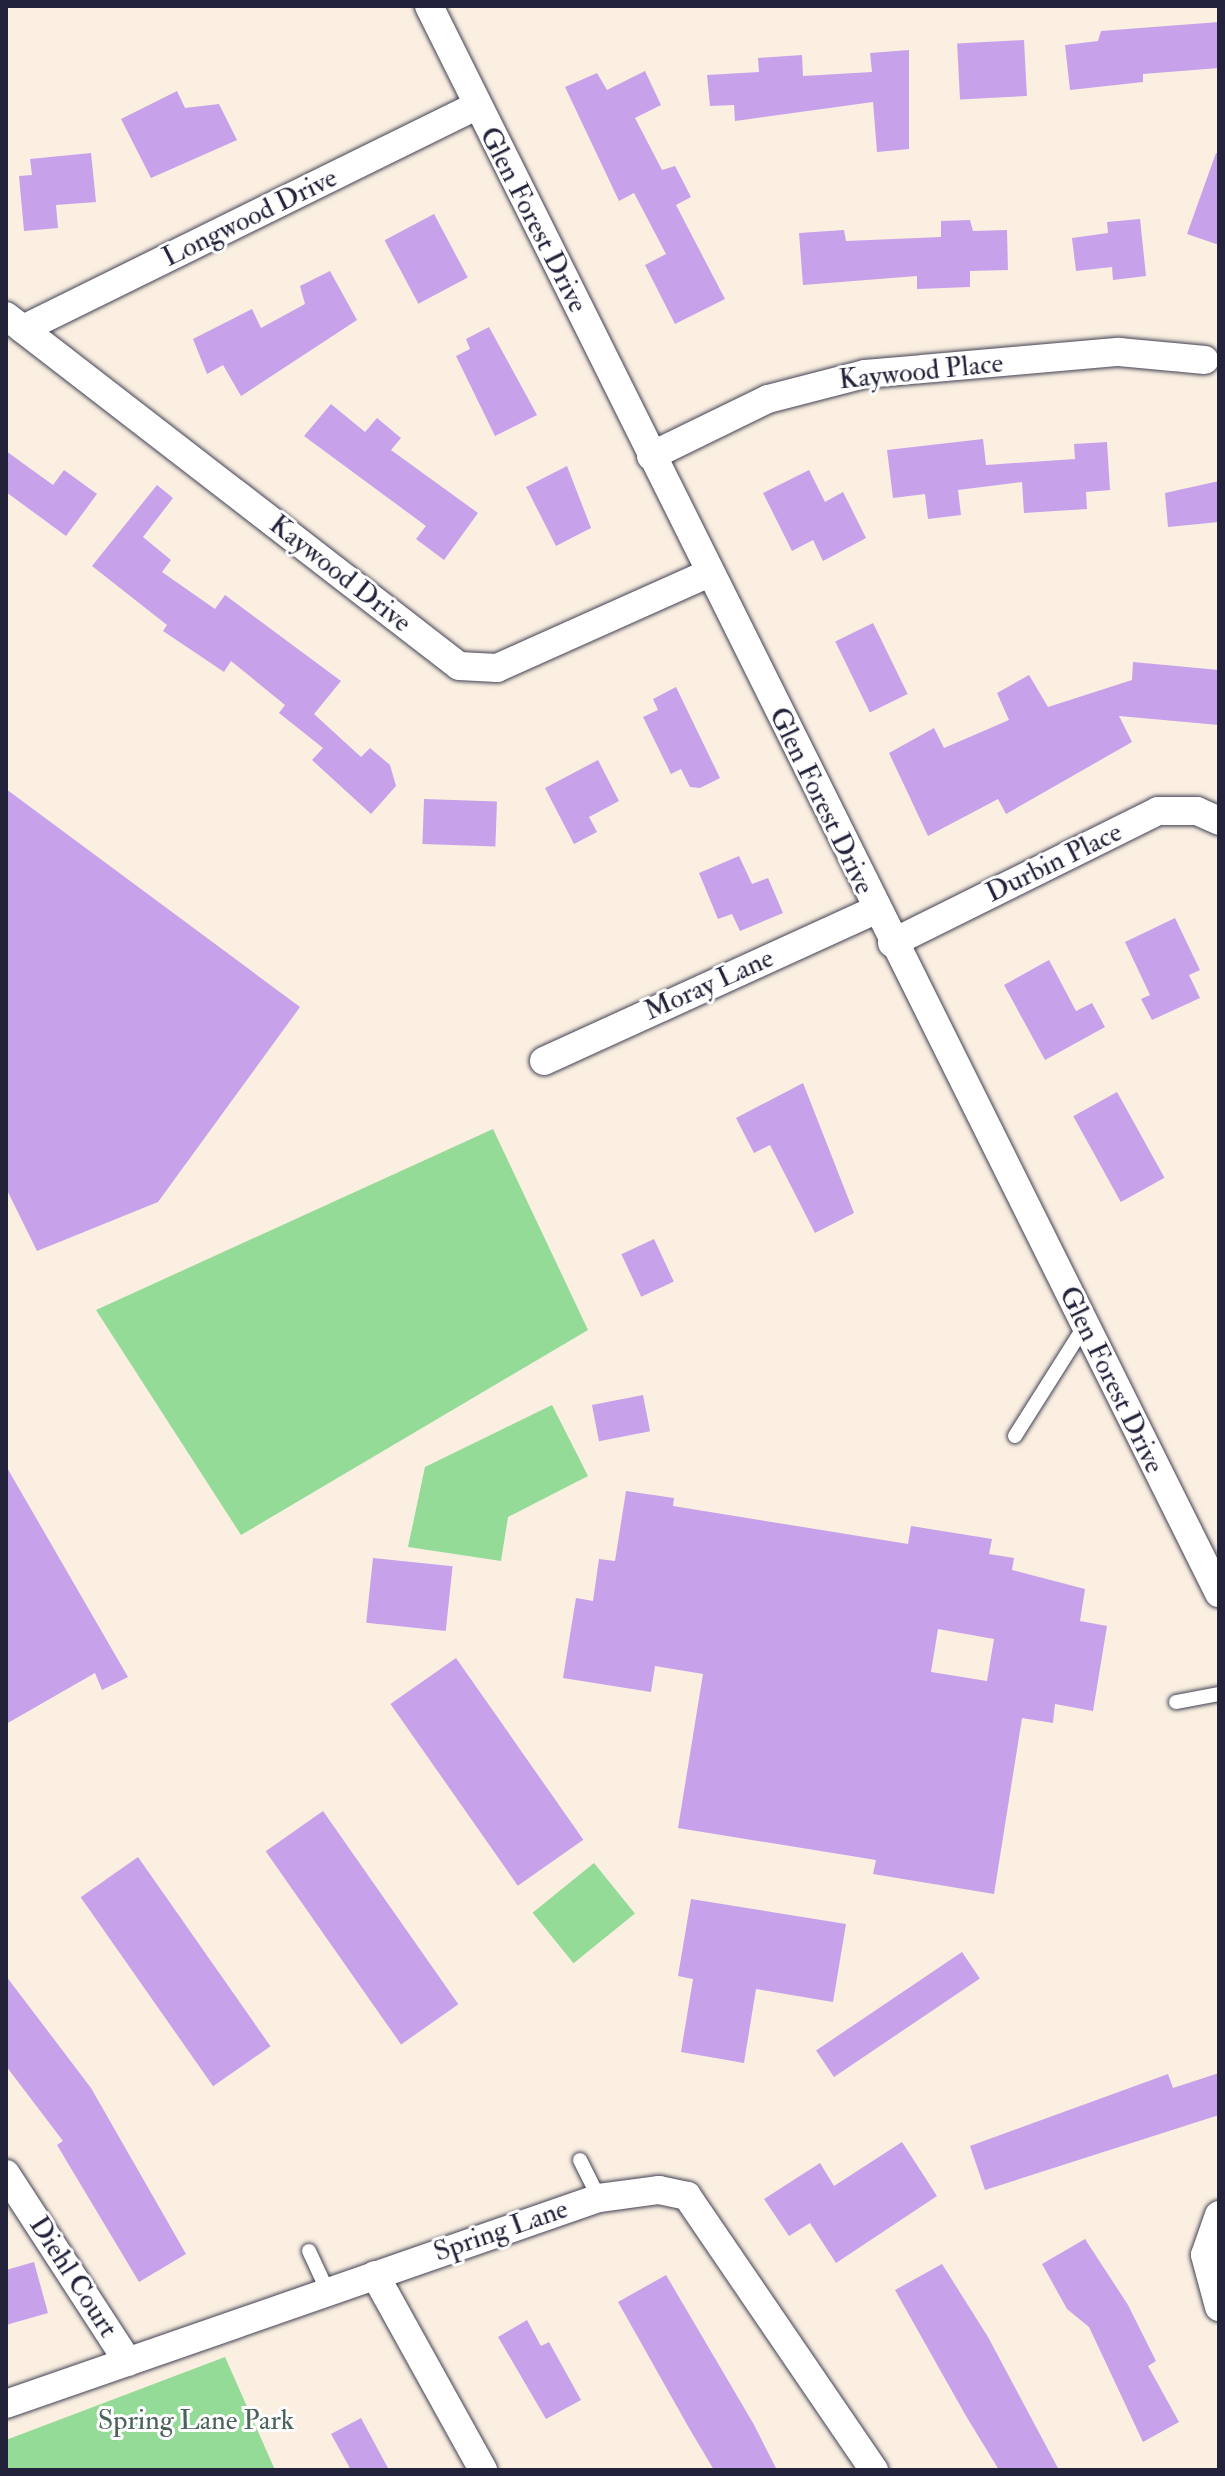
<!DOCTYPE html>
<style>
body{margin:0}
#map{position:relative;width:1225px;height:2476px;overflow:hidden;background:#faefe1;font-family:"IM FELL Double Pica",serif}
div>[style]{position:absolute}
.green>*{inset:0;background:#93db96;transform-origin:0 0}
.building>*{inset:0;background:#c7a2ea;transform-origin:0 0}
.roads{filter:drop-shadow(0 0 2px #424154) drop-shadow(0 0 2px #424154)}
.service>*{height:14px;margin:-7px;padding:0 7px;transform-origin:7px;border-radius:7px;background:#fff}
.minor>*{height:28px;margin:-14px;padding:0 14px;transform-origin:14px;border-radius:14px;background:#fff}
span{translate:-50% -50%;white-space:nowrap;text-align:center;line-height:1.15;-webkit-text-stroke:6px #fff;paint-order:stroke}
.street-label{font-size:28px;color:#22223b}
.park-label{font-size:28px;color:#4a635b}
.frame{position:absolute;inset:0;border:8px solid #22223b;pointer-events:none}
</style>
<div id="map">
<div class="green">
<i style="clip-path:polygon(493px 1129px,588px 1330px,241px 1535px,96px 1310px)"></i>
<i style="clip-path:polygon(552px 1405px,588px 1476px,508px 1517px,501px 1561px,408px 1547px,425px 1467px)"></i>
<i style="left:594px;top:1863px;width:65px;height:79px;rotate:51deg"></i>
<i style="clip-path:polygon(225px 2357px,275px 2470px,6px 2470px,6px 2440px)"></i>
</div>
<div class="building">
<i style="clip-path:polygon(1219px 22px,1219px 68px,1143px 74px,1143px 82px,1070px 90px,1065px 45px,1098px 41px,1101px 31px)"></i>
<i style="left:1024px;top:40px;width:56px;height:67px;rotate:87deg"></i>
<i style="clip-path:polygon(909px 50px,909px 149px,877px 152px,873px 102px,735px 121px,734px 105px,710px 106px,707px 75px,759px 72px,758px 58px,802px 55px,803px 76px,872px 72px,870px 53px)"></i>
<i style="clip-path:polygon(645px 71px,661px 105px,635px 118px,662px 170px,675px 166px,691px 197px,676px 205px,725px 299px,675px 324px,645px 265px,666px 254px,634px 193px,619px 201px,565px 87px,597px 73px,607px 90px)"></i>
<i style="clip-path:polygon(177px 91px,185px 108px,219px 104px,237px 140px,151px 178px,121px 119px)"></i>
<i style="clip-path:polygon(91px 153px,96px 202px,56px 205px,58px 228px,24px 231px,19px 176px,32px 175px,30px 159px)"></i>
<i style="clip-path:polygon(1216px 153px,1219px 154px,1219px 245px,1187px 234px)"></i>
<i style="left:434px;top:214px;width:72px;height:56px;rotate:62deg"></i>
<i style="clip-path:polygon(1140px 219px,1146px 276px,1113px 280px,1112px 267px,1076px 271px,1072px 238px,1108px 233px,1107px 222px)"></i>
<i style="clip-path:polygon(970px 220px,973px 231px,1007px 230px,1008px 270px,970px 271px,970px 287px,917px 289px,917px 276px,803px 285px,799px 233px,844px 230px,846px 241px,941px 237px,941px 221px)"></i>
<i style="clip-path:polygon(330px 271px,357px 320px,241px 396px,223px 365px,207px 374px,193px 339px,252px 309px,261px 328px,305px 304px,300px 286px)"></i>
<i style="clip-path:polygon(489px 327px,537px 415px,495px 436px,456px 356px,470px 349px,466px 339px)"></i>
<i style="clip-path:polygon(331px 404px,365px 432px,377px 418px,401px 438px,391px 450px,478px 513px,444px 560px,416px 539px,426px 526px,304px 436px)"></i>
<i style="clip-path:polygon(983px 439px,986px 465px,1075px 459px,1074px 444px,1107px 442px,1110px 490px,1086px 492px,1087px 509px,1024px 513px,1022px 482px,958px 490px,961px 515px,928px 519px,925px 494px,893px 498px,887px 450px)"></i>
<i style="clip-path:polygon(6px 451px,53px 485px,64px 470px,97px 494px,66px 536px,6px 492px)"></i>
<i style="clip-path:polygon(567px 466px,591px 528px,556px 546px,526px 487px)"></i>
<i style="clip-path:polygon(809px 470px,825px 502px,843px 492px,866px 538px,823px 561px,813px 540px,792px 551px,763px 493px)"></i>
<i style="clip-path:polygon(1219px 481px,1219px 522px,1168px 527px,1165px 493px)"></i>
<i style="clip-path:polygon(157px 485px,173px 498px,143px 537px,171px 560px,162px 572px,215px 609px,225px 595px,341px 681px,314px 714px,361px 757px,370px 748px,390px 765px,396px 786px,371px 814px,312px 760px,323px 748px,279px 713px,285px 705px,231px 661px,224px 672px,163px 631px,167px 625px,92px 566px)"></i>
<i style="left:873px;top:623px;width:79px;height:42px;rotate:64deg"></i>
<i style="clip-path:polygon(1133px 662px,1219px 670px,1219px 725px,1119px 716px,1132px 742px,1006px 814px,998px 799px,928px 836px,889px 753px,934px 728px,944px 748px,1009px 720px,997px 693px,1029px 675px,1048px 707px,1132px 680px)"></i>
<i style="clip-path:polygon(676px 687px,720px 778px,700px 788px,690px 787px,681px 769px,671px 774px,643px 717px,658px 710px,653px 699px)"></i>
<i style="clip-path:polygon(598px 760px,619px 801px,589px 817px,597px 832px,574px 844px,545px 788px)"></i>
<i style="clip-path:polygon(6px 789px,300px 1007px,158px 1202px,37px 1251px,6px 1188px)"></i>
<i style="left:424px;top:799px;width:73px;height:45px;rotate:2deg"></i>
<i style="clip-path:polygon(739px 856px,752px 884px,768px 878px,783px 913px,740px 931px,732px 914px,718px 919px,699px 873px)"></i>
<i style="clip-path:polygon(1175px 918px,1200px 970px,1189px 975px,1200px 998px,1152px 1020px,1141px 999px,1150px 995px,1125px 942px)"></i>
<i style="clip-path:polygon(1049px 960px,1076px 1011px,1092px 1003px,1105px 1027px,1045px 1060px,1004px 985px)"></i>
<i style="clip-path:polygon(803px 1083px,854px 1213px,815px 1233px,770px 1145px,754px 1153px,736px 1118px)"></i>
<i style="left:1117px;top:1092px;width:98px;height:50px;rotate:61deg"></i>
<i style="left:654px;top:1239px;width:47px;height:36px;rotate:65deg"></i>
<i style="left:643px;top:1395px;width:37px;height:52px;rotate:79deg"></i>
<i style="clip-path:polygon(6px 1466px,128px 1677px,102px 1690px,95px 1673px,6px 1724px)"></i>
<i style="clip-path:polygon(evenodd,626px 1491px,674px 1498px,673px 1506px,908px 1544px,911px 1526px,992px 1539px,989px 1554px,1014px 1558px,1012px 1570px,1085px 1589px,1080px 1621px,1107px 1626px,1093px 1711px,1055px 1704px,1053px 1723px,1022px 1718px,994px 1894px,873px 1874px,876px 1860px,678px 1828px,703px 1674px,655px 1666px,651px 1692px,563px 1678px,576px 1598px,593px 1601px,599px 1559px,615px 1561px,626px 1491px,938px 1629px,994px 1639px,987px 1681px,931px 1672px,938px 1629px)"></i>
<i style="left:373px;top:1558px;width:80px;height:65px;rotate:6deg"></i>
<i style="left:456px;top:1658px;width:222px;height:80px;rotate:55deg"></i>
<i style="left:323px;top:1811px;width:236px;height:70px;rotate:55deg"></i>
<i style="left:138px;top:1857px;width:231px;height:70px;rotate:55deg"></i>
<i style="clip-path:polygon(691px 1899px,846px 1924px,833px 2002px,756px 1989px,744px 2063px,681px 2052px,693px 1979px,678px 1976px)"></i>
<i style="left:962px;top:1952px;width:32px;height:176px;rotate:56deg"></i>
<i style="clip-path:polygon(6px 1976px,91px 2088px,186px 2254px,139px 2282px,57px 2145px,63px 2141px,6px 2066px)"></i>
<i style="clip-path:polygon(1219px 2073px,1219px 2115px,985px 2190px,970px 2146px,1168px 2074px,1173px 2088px)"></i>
<i style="clip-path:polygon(902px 2142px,937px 2196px,836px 2263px,810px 2223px,789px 2236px,764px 2199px,820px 2163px,834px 2186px)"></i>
<i style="clip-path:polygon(1085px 2239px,1128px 2305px,1156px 2361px,1148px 2366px,1179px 2422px,1143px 2442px,1089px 2327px,1067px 2309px,1042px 2264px)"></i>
<i style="clip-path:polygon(34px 2262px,48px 2313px,6px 2325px,6px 2270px)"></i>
<i style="clip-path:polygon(942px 2264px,988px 2337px,1059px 2470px,999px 2470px,966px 2416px,895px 2290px)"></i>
<i style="clip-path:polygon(666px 2275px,753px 2423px,777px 2470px,714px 2470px,689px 2428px,618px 2302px)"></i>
<i style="clip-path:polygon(527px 2320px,541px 2346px,549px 2342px,581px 2400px,546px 2419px,498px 2337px)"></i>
<i style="clip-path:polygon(361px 2418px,389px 2470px,351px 2470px,331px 2434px)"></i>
</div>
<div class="roads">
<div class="service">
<i style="left:1015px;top:1436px;width:129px;rotate:-57.7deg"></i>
<i style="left:1176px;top:1702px;width:44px;rotate:-10.5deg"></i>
<i style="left:580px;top:2160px;width:42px;rotate:63.4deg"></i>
<i style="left:309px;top:2251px;width:45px;rotate:65.1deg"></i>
</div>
<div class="minor">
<i style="left:429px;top:6px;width:1773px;rotate:63.54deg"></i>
<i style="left:6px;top:316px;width:572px;rotate:37.69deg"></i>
<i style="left:459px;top:666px;width:38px;rotate:3deg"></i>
<i style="left:497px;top:668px;width:232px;rotate:-24.1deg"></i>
<i style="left:23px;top:329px;width:505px;rotate:-26.21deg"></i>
<i style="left:651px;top:456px;width:130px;rotate:-26deg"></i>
<i style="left:768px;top:399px;width:100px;rotate:-14.5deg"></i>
<i style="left:865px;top:374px;width:255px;rotate:-5deg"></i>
<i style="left:1119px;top:352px;width:86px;rotate:5.3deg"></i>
<i style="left:892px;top:943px;width:297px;rotate:-26.4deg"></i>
<i style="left:1158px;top:811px;width:39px"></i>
<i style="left:1197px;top:811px;width:24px;rotate:24deg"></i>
<i style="left:544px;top:1061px;width:364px;rotate:-24.5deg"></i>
<i style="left:6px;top:2174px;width:224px;rotate:57deg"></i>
<i style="left:1219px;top:2215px;width:42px;rotate:109.3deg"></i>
<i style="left:1205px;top:2255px;width:54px;rotate:74.9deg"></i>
<i style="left:375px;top:2275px;width:223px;rotate:61deg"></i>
<i style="left:6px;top:2404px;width:628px;rotate:-19.16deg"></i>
<i style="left:599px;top:2198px;width:61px;rotate:-7.6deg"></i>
<i style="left:659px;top:2190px;width:29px;rotate:12deg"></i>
<i style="left:687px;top:2196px;width:332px;rotate:55.7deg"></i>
</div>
</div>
<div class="street-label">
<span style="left:250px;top:218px;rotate:-26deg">Longwood Drive</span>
<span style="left:533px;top:220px;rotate:63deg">Glen Forest Drive</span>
<span style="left:921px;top:372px;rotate:-6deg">Kaywood Place</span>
<span style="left:340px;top:574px;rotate:38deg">Kaywood Drive</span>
<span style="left:821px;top:801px;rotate:64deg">Glen Forest Drive</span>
<span style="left:1054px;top:863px;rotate:-26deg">Durbin Place</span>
<span style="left:709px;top:985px;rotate:-24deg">Moray Lane</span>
<span style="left:1111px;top:1380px;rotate:64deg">Glen Forest Drive</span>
<span style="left:501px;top:2231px;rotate:-19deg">Spring Lane</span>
<span style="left:73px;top:2277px;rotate:57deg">Diehl Court</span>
</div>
<div class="park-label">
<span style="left:196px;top:2421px">Spring Lane Park</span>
</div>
<div class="frame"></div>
</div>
